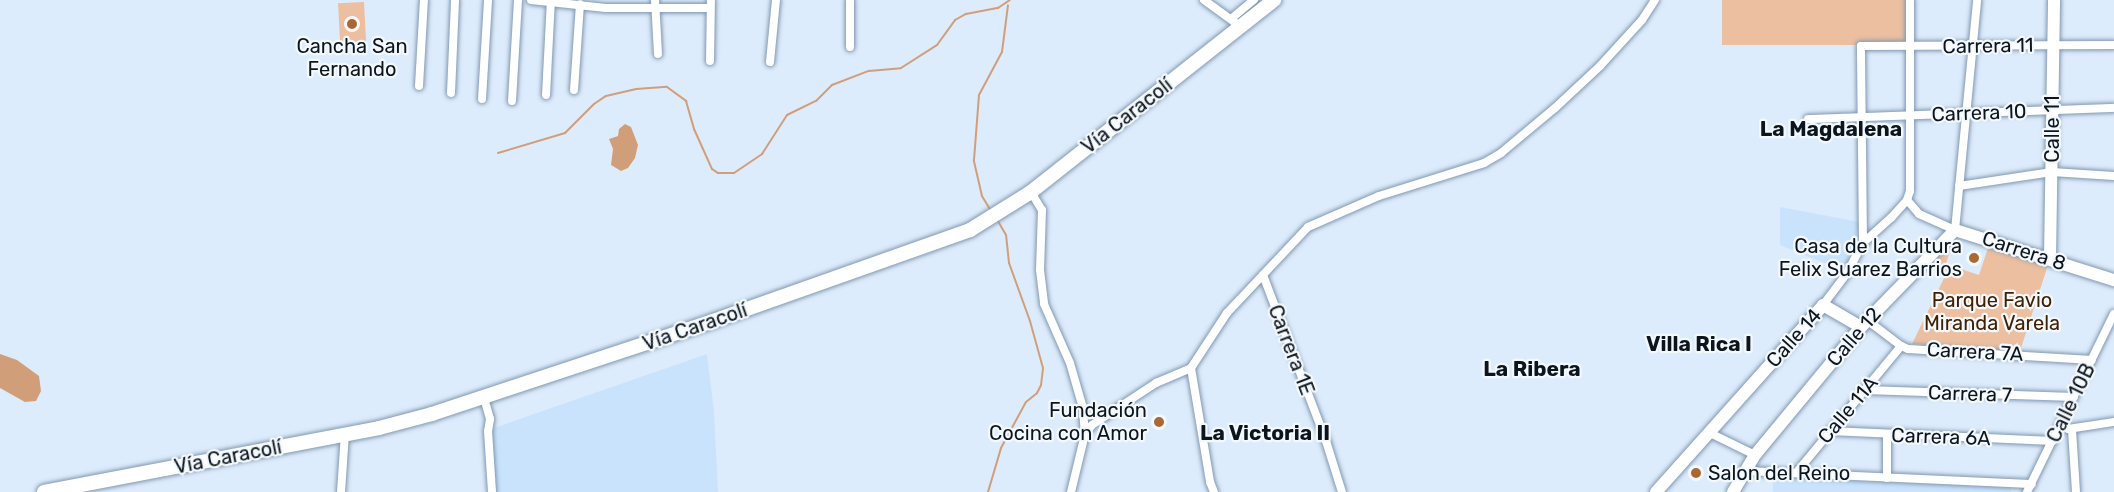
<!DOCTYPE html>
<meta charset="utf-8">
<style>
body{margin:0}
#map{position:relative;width:2114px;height:492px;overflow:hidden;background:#ddecfc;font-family:Rubik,sans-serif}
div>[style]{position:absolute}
.built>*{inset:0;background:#cae3fc}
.green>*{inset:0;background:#ebbf9f;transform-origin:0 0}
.water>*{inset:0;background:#d09f7a}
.stream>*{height:2px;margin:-1px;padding:0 1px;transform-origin:1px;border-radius:1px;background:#d09f7a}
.roads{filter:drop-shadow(0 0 2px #8198b1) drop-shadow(0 0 2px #8198b1)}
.street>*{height:8px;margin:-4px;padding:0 4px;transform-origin:4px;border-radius:4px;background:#fff}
.secondary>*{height:12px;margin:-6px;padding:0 6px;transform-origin:6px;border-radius:6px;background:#fff}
.primary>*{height:14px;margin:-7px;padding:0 7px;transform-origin:7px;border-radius:7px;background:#fff}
.dots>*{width:16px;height:16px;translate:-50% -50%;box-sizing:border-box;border:3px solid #f3f8fd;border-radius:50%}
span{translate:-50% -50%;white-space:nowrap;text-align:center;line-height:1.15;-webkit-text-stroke:4.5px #f3f8fd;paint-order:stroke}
.poi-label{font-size:20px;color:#0c151d}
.right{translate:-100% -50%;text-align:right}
.left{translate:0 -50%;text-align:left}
.street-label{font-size:20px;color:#0c151d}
.park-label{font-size:20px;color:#402003}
.neighbourhood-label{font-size:21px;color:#0c151d;font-weight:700}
</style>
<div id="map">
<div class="built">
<i style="clip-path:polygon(1780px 207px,1860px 222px,1844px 271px,1780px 245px)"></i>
<i style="clip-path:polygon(707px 354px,714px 411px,718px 492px,495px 492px,491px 429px)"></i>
<i style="clip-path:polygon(1773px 479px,2011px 486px,2011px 492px,1773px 492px)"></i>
</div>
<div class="green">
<i style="left:1722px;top:0;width:184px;height:45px"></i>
<i style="left:364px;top:2px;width:43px;height:26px;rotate:87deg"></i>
<i style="clip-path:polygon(1954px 238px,1946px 264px,1979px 275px,1988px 248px,2048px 265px,2020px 351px,1912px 344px,1947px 272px,1928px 263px)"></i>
</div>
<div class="water">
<i style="clip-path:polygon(625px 124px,631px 127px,638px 145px,635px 158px,628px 168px,621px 171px,611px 165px,613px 149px,609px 139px,618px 136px,619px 129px)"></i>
<i style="clip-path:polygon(0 354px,17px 360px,39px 376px,41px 391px,36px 401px,25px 402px,0 388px)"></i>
</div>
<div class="stream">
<i style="left:498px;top:153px;width:70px;rotate:-16.6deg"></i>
<i style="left:565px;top:133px;width:41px;rotate:-45deg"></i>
<i style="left:594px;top:104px;width:14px;rotate:-34deg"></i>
<i style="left:606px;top:96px;width:31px;rotate:-13deg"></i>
<i style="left:636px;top:89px;width:31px;rotate:-4deg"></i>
<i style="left:667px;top:87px;width:24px;rotate:36deg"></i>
<i style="left:686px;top:101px;width:29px;rotate:74deg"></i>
<i style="left:694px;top:129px;width:44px;rotate:65.8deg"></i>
<i style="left:712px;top:169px;width:7px;rotate:34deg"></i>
<i style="left:718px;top:173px;width:16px"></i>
<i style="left:734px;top:173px;width:34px;rotate:-34deg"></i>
<i style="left:762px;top:154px;width:46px;rotate:-57.3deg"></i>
<i style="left:787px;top:115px;width:32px;rotate:-26deg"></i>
<i style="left:816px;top:101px;width:23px;rotate:-45deg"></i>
<i style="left:832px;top:85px;width:40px;rotate:-21deg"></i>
<i style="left:869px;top:71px;width:32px;rotate:-5deg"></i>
<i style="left:901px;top:68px;width:43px;rotate:-32.6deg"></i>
<i style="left:937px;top:45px;width:31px;rotate:-54deg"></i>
<i style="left:955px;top:20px;width:13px;rotate:-29deg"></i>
<i style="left:966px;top:14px;width:33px;rotate:-11deg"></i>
<i style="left:998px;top:8px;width:14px;rotate:-34deg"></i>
<i style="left:991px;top:211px;width:17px;rotate:-121deg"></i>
<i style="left:982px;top:196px;width:37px;rotate:-103deg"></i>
<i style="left:974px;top:160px;width:65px;rotate:-85.6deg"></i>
<i style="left:979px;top:95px;width:49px;rotate:-61.9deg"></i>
<i style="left:1002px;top:52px;width:47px;rotate:-82.7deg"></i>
<i style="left:988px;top:492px;width:46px;rotate:-73.5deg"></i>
<i style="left:1001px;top:448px;width:52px;rotate:-61.5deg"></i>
<i style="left:1026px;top:402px;width:14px;rotate:-39deg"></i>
<i style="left:1037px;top:393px;width:9px;rotate:-63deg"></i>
<i style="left:1041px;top:385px;width:17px;rotate:-83deg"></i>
<i style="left:1043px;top:368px;width:49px;rotate:-105.5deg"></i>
<i style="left:1030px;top:321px;width:62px;rotate:-109.9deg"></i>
<i style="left:1009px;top:263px;width:28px;rotate:-96deg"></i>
<i style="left:1006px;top:235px;width:20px;rotate:-120deg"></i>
</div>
<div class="roads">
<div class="street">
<i style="left:531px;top:0;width:75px;rotate:6.1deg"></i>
<i style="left:606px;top:8px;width:104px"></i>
<i style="left:655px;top:0;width:54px;rotate:86.8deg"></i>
<i style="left:1204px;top:0;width:46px;rotate:36.1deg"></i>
<i style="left:1231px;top:19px;width:30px;rotate:-40deg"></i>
<i style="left:850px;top:47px;width:47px;rotate:-90deg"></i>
<i style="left:710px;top:61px;width:61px;rotate:-89.1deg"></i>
<i style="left:770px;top:62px;width:62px;rotate:-84.5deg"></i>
<i style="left:419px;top:86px;width:86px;rotate:-86.7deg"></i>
<i style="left:574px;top:90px;width:86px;rotate:-86deg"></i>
<i style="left:451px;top:93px;width:93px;rotate:-87.5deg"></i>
<i style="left:546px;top:95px;width:95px;rotate:-87deg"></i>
<i style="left:482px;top:99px;width:99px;rotate:-86.5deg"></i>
<i style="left:512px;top:101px;width:101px;rotate:-86.6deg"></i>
<i style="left:1808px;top:119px;width:306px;rotate:-2.1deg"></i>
<i style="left:1959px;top:186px;width:94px;rotate:-8.6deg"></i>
<i style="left:2052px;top:172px;width:62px;rotate:3.7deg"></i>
<i style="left:1031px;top:192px;width:21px;rotate:59deg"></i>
<i style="left:1042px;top:210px;width:60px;rotate:91.9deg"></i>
<i style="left:1040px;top:270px;width:34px;rotate:83deg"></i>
<i style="left:1044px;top:304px;width:64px;rotate:66.2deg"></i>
<i style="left:1070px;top:363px;width:47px;rotate:73.9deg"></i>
<i style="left:1083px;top:408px;width:26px;rotate:86deg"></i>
<i style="left:1907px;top:200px;width:18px;rotate:49deg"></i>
<i style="left:1919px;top:214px;width:39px;rotate:24deg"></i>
<i style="left:1955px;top:230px;width:231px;rotate:-84.5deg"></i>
<i style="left:1863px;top:243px;width:38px;rotate:-42deg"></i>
<i style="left:1891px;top:218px;width:24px;rotate:-48deg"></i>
<i style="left:1907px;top:200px;width:9px;rotate:-72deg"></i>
<i style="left:1910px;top:191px;width:191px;rotate:-90deg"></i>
<i style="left:1263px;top:275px;width:178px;rotate:69.2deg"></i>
<i style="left:1326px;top:441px;width:53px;rotate:72.6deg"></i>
<i style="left:1823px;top:305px;width:40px;rotate:-53deg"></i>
<i style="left:1847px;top:273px;width:34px;rotate:-62deg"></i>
<i style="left:1863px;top:243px;width:197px;rotate:-90.6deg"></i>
<i style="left:1861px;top:46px;width:253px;rotate:-0.2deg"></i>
<i style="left:1867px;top:320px;width:43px;rotate:37.4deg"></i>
<i style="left:1901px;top:346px;width:8px;rotate:23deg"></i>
<i style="left:1908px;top:349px;width:184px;rotate:3.4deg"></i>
<i style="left:1191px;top:368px;width:116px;rotate:80.5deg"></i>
<i style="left:1210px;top:482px;width:11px;rotate:68deg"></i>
<i style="left:1865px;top:390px;width:209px;rotate:1.9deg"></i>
<i style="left:484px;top:398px;width:22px;rotate:74deg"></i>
<i style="left:490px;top:419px;width:12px;rotate:99deg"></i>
<i style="left:488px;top:431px;width:61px;rotate:86.2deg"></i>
<i style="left:2068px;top:429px;width:47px;rotate:-8.7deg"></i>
<i style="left:2072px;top:430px;width:62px;rotate:86.3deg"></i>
<i style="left:1830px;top:431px;width:223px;rotate:2.6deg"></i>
<i style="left:1708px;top:432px;width:52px;rotate:26.1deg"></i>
<i style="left:1744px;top:471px;width:288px;rotate:2.6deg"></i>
<i style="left:1796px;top:473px;width:165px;rotate:-50.4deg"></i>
<i style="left:1887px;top:478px;width:43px;rotate:-90deg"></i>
<i style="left:341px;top:492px;width:58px;rotate:-86.1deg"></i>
<i style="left:1071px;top:492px;width:60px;rotate:-76.4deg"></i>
<i style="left:1085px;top:434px;width:11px;rotate:-52deg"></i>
<i style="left:1092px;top:425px;width:77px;rotate:-33.3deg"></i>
<i style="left:1156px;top:383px;width:38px;rotate:-23deg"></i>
<i style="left:1191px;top:368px;width:66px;rotate:-56.8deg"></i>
<i style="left:1227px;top:313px;width:118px;rotate:-46.7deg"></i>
<i style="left:1308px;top:227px;width:77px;rotate:-23.6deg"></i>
<i style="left:1379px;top:196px;width:110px;rotate:-17.4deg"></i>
<i style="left:1484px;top:163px;width:20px;rotate:-30deg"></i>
<i style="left:1501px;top:153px;width:70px;rotate:-39.8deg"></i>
<i style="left:1555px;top:108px;width:62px;rotate:-43deg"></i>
<i style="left:1600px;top:66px;width:62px;rotate:-47.6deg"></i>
<i style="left:1642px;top:20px;width:24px;rotate:-57deg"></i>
<i style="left:2027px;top:492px;width:198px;rotate:-64deg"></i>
</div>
<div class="secondary">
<i style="left:2050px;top:258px;width:258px;rotate:-89.1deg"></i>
<i style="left:1656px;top:492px;width:251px;rotate:-48.2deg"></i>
<i style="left:1823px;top:305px;width:44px;rotate:30.1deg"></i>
<i style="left:1733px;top:492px;width:43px;rotate:-59.3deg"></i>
<i style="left:1755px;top:455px;width:166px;rotate:-50.4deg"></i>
<i style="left:1861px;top:327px;width:135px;rotate:-45.9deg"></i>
<i style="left:1955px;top:230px;width:167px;rotate:17.5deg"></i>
</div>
<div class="primary">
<i style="left:44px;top:492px;width:341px;rotate:-10.8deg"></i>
<i style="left:379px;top:428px;width:55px;rotate:-14.8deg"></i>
<i style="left:432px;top:414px;width:296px;rotate:-18.3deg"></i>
<i style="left:713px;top:321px;width:273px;rotate:-19.5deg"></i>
<i style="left:970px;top:230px;width:72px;rotate:-31.9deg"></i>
<i style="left:1031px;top:192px;width:310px;rotate:-38.3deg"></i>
</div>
</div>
<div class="dots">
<i style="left:352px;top:24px;background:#aa6933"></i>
<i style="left:1974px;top:258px;background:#aa6933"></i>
<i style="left:1159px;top:422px;background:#aa6933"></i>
<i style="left:1696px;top:473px;background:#aa6933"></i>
</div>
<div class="poi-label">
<span style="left:352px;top:58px">Cancha San<br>Fernando</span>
<span class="right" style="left:1962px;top:258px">Casa de la Cultura<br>Felix Suarez Barrios</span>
<span class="right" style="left:1147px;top:422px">Fundación<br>Cocina con Amor</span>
<span class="left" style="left:1708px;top:473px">Salon del Reino</span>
</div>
<div class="street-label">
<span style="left:1988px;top:46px;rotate:-1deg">Carrera 11</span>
<span style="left:1979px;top:113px;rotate:-2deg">Carrera 10</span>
<span style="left:1127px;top:116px;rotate:-38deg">Vía Caracolí</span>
<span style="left:2052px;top:129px;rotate:-90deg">Calle 11</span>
<span style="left:2024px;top:251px;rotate:18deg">Carrera 8</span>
<span style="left:695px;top:327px;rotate:-19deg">Vía Caracolí</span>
<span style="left:1854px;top:337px;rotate:-49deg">Calle 12</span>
<span style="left:1794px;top:338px;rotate:-48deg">Calle 14</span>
<span style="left:1291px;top:350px;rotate:69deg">Carrera 1E</span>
<span style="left:1975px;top:352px;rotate:3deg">Carrera 7A</span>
<span style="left:1970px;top:394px;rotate:2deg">Carrera 7</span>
<span style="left:2071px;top:403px;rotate:-64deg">Calle 10B</span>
<span style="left:1848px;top:410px;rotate:-50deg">Calle 11A</span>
<span style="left:1941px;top:437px;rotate:2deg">Carrera 6A</span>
<span style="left:228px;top:457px;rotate:-11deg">Vía Caracolí</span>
</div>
<div class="park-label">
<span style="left:1992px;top:312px">Parque Favio<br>Miranda Varela</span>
</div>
<div class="neighbourhood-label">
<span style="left:1831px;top:129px">La Magdalena</span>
<span style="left:1699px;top:344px">Villa Rica I</span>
<span style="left:1532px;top:369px">La Ribera</span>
<span style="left:1265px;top:433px">La Victoria II</span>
</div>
</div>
